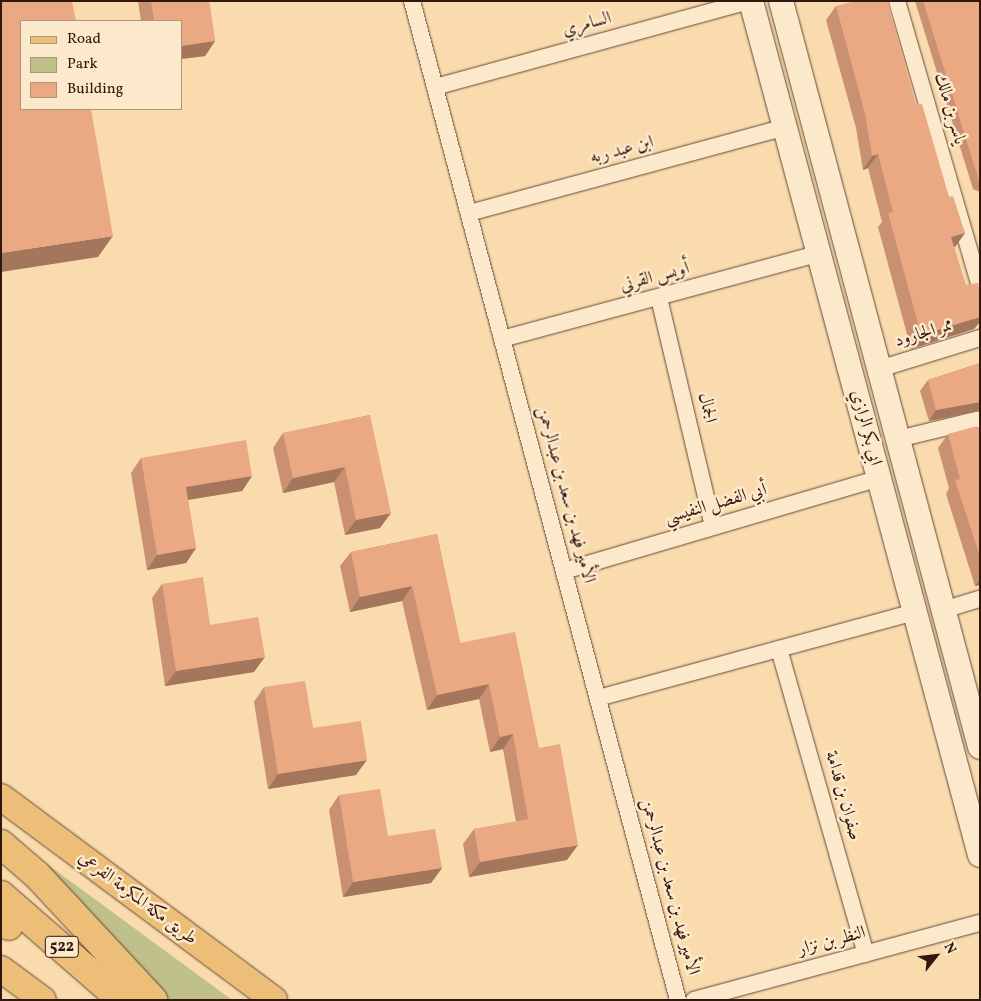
<!DOCTYPE html>
<meta charset="utf-8">
<style>
body{margin:0}
#map{position:relative;width:981px;height:1001px;overflow:hidden;background:#fadbae;font-family:Vollkorn,Amiri,serif}
div>[style]{position:absolute}
.green>*{inset:0;background:#bfc08a}
.roads{filter:drop-shadow(0 0 1px #624937) drop-shadow(0 0 1px #624937)}
.street>*{height:16px;margin:-8px;padding:0 8px;transform-origin:8px;border-radius:8px;background:#fce8ca}
.secondary>*{height:24px;margin:-12px;padding:0 12px;transform-origin:12px;border-radius:12px;background:#fce8ca}
.primary>*{height:26px;margin:-13px;padding:0 13px;transform-origin:13px;border-radius:13px;background:#edbe77}
.highway>*{height:28px;margin:-14px;padding:0 14px;transform-origin:14px;border-radius:14px;background:#edbe77}
.wall>*{inset:0;background:#c99071}
.shaded-wall>*{inset:0;background:#a4765c}
.building>*{inset:0;background:#eaa883}
span{translate:-50% -50%;white-space:nowrap;text-align:center;line-height:1.15;-webkit-text-stroke:5px #fce8ca;paint-order:stroke}
.shield-label span{padding:1px 4px;background:#fce8ca;border:1px solid;border-radius:4px;-webkit-text-stroke-width:0}
.shield-label{font-size:16px;color:#30180f;font-weight:700}
.street-label{font-size:18px;color:#30180f}
.frame{position:absolute;inset:0;border:2px solid #30180f;pointer-events:none}
.legend{position:absolute;left:20px;top:20px;width:162px;height:90px;box-sizing:border-box;background:#fce8ca;border:1px solid #aa957f;margin:0;padding:6px 9px;list-style:none;font-size:15px;color:#30180f}
.legend li{display:flex;align-items:center;gap:10px;height:25px}
.legend b{width:25px;border:1px solid #aa957f}
.north{position:absolute;left:911px;top:931px;width:50px;height:50px;-webkit-text-stroke:4px #fce8ca;paint-order:stroke;rotate:61deg;font-size:14px;font-weight:700;line-height:20px;text-align:center;color:#30180f}
.north::after{content:'';display:block;margin:auto;width:18px;height:22px;background:#30180f;clip-path:polygon(50% 0,100% 100%,50% 72%,0 100%)}
</style>
<div id="map">
<div class="green">
<i style="clip-path:polygon(47px 864px,232px 1000px,109px 1000px)"></i>
</div>
<div class="roads">
<div class="street">
<i style="left:412px;top:1px;width:1034px;rotate:75.09deg"></i>
<i style="left:897px;top:1px;width:297px;rotate:73.8deg"></i>
<i style="left:435px;top:87px;width:326px;rotate:-15.3deg"></i>
<i style="left:469px;top:213px;width:327px;rotate:-15.2deg"></i>
<i style="left:659px;top:298px;width:235px;rotate:76.7deg"></i>
<i style="left:502px;top:339px;width:326px;rotate:-15.1deg"></i>
<i style="left:879px;top:369px;width:106px;rotate:-17.1deg"></i>
<i style="left:898px;top:439px;width:84px;rotate:-13.7deg"></i>
<i style="left:564px;top:571px;width:328px;rotate:-16.4deg"></i>
<i style="left:943px;top:610px;width:39px;rotate:-17deg"></i>
<i style="left:779px;top:649px;width:317px;rotate:74.1deg"></i>
<i style="left:598px;top:698px;width:327px;rotate:-15.2deg"></i>
<i style="left:694px;top:1000px;width:296px;rotate:-15.1deg"></i>
</div>
<div class="secondary">
<i style="left:751px;top:1px;width:884px;rotate:74.99deg"></i>
<i style="left:781px;top:1px;width:772px;rotate:75.06deg"></i>
</div>
<div class="primary">
<i style="left:1px;top:797px;width:340px;rotate:36.6deg"></i>
<i style="left:1px;top:969px;width:52px;rotate:36.4deg"></i>
</div>
<div class="highway">
<i style="left:1px;top:844px;width:48px;rotate:40.7deg"></i>
<i style="left:37px;top:875px;width:171px;rotate:47.1deg"></i>
<i style="left:1px;top:895px;width:160px;rotate:41deg"></i>
<i style="left:1px;top:921px;width:9px;rotate:32deg"></i>
</div>
</div>
<div class="wall">
<i style="clip-path:polygon(138px 1px,209px 1px,215px 41px,205px 56px,181px 59px,181px 21px,141px 21px)"></i>
<i style="clip-path:polygon(915px 1px,980px 1px,980px 192px,973px 189px)"></i>
<i style="clip-path:polygon(836px 6px,916px 105px,949px 197px,965px 233px,954px 247px,974px 329px,911px 349px,878px 227px,882px 222px,868px 168px,863px 170px,856px 128px,826px 20px)"></i>
<i style="clip-path:polygon(980px 363px,980px 411px,929px 421px,920px 391px,928px 380px)"></i>
<i style="clip-path:polygon(370px 415px,380px 528px,345px 535px,334px 482px,283px 493px,273px 448px,283px 433px)"></i>
<i style="clip-path:polygon(978px 430px,980px 430px,980px 585px,975px 586px,946px 494px,949px 488px,938px 448px,948px 434px)"></i>
<i style="clip-path:polygon(141px 458px,252px 476px,242px 491px,188px 500px,196px 548px,186px 563px,147px 570px,131px 473px)"></i>
<i style="clip-path:polygon(437px 534px,460px 643px,539px 748px,567px 860px,469px 877px,463px 844px,474px 829px,516px 822px,503px 749px,490px 752px,479px 699px,427px 710px,402px 601px,350px 612px,340px 566px,351px 552px)"></i>
<i style="clip-path:polygon(162px 584px,210px 625px,254px 672px,165px 686px,152px 598px)"></i>
<i style="clip-path:polygon(264px 687px,313px 728px,356px 775px,268px 789px,254px 702px)"></i>
<i style="clip-path:polygon(339px 795px,388px 836px,442px 868px,431px 883px,343px 897px,329px 810px)"></i>
</div>
<div class="shaded-wall">
<i style="clip-path:polygon(215px 41px,205px 56px,181px 59px,181px 46px)"></i>
<i style="clip-path:polygon(878px 154px,868px 168px,863px 170px,872px 156px)"></i>
<i style="clip-path:polygon(965px 233px,955px 247px,942px 250px,951px 237px)"></i>
<i style="clip-path:polygon(113px 236px,98px 257px,1px 272px,1px 253px)"></i>
<i style="clip-path:polygon(980px 317px,980px 322px,974px 329px,911px 349px,921px 335px)"></i>
<i style="clip-path:polygon(980px 402px,980px 411px,929px 421px,936px 410px)"></i>
<i style="clip-path:polygon(345px 467px,334px 482px,283px 493px,293px 478px)"></i>
<i style="clip-path:polygon(252px 476px,242px 491px,175px 502px,186px 487px)"></i>
<i style="clip-path:polygon(391px 513px,380px 528px,345px 535px,356px 520px)"></i>
<i style="clip-path:polygon(196px 548px,186px 563px,147px 570px,157px 555px)"></i>
<i style="clip-path:polygon(980px 579px,980px 585px,975px 586px)"></i>
<i style="clip-path:polygon(412px 586px,402px 601px,350px 612px,360px 597px)"></i>
<i style="clip-path:polygon(265px 657px,254px 672px,165px 686px,176px 671px)"></i>
<i style="clip-path:polygon(489px 684px,479px 699px,427px 710px,437px 695px)"></i>
<i style="clip-path:polygon(513px 734px,503px 749px,490px 752px,500px 737px)"></i>
<i style="clip-path:polygon(367px 760px,356px 775px,268px 789px,278px 774px)"></i>
<i style="clip-path:polygon(578px 845px,567px 860px,469px 877px,480px 862px)"></i>
<i style="clip-path:polygon(442px 868px,431px 883px,343px 897px,353px 882px)"></i>
</div>
<div class="building">
<i style="clip-path:polygon(1px 1px,72px 1px,76px 21px,21px 21px,21px 109px,91px 109px,113px 236px,1px 253px)"></i>
<i style="clip-path:polygon(151px 1px,209px 1px,215px 41px,181px 46px,181px 21px,154px 21px)"></i>
<i style="clip-path:polygon(855px 1px,888px 1px,916px 105px,922px 104px,949px 197px,953px 196px,965px 233px,951px 237px,966px 285px,978px 283px,980px 293px,980px 317px,921px 335px,888px 213px,893px 212px,878px 154px,872px 156px,865px 114px,836px 6px)"></i>
<i style="clip-path:polygon(923px 1px,980px 1px,980px 182px,979px 181px)"></i>
<i style="clip-path:polygon(980px 363px,980px 402px,936px 410px,928px 380px)"></i>
<i style="clip-path:polygon(370px 415px,391px 513px,356px 520px,345px 467px,293px 478px,283px 433px)"></i>
<i style="clip-path:polygon(977px 426px,978px 430px,980px 430px,980px 557px,955px 480px,960px 479px,948px 434px)"></i>
<i style="clip-path:polygon(246px 440px,252px 476px,186px 487px,196px 548px,157px 555px,141px 458px)"></i>
<i style="clip-path:polygon(437px 534px,460px 643px,515px 632px,539px 748px,560px 744px,578px 845px,480px 862px,474px 829px,528px 819px,513px 734px,500px 737px,489px 684px,437px 695px,412px 586px,360px 597px,351px 552px)"></i>
<i style="clip-path:polygon(203px 577px,210px 625px,258px 617px,265px 657px,176px 671px,162px 584px)"></i>
<i style="clip-path:polygon(305px 681px,313px 728px,361px 721px,367px 760px,278px 774px,264px 687px)"></i>
<i style="clip-path:polygon(380px 789px,388px 836px,435px 829px,442px 868px,353px 882px,339px 795px)"></i>
</div>
<div class="shield-label">
<span style="left:62px;top:947px">522</span>
</div>
<div class="street-label">
<span style="left:587px;top:25px;rotate:-15deg">السامري</span>
<span style="left:949px;top:109px;rotate:74deg">ياسر بن مالك</span>
<span style="left:622px;top:151px;rotate:-15deg">ابن عبد ربه</span>
<span style="left:655px;top:278px;rotate:-15deg">أويس القرني</span>
<span style="left:924px;top:334px;rotate:-17deg">ممر الجارود</span>
<span style="left:706px;top:408px;rotate:77deg">الجمال</span>
<span style="left:865px;top:428px;rotate:75deg">ابي بكر الرازي</span>
<span style="left:565px;top:495px;rotate:75deg">الأمير فهد بن سعد بن عبدالرحمن</span>
<span style="left:716px;top:505px;rotate:-16deg">أبي الفضل النفيسي</span>
<span style="left:842px;top:796px;rotate:74deg">صفوان بن قدامة</span>
<span style="left:669px;top:887px;rotate:75deg">الأمير فهد بن سعد بن عبدالرحمن</span>
<span style="left:137px;top:899px;rotate:37deg">طريق مكة المكرمة الفرعي</span>
<span style="left:832px;top:942px;rotate:-15deg">النظر بن نزار</span>
</div>
<div class="frame"></div>
<ul class="legend">
<li><b style="height:6px;background:#edbe77"></b>Road</li>
<li><b style="height:14px;background:#bfc08a"></b>Park</li>
<li><b style="height:14px;background:#eaa883"></b>Building</li>
</ul>
<div class="north">N</div>
</div>
